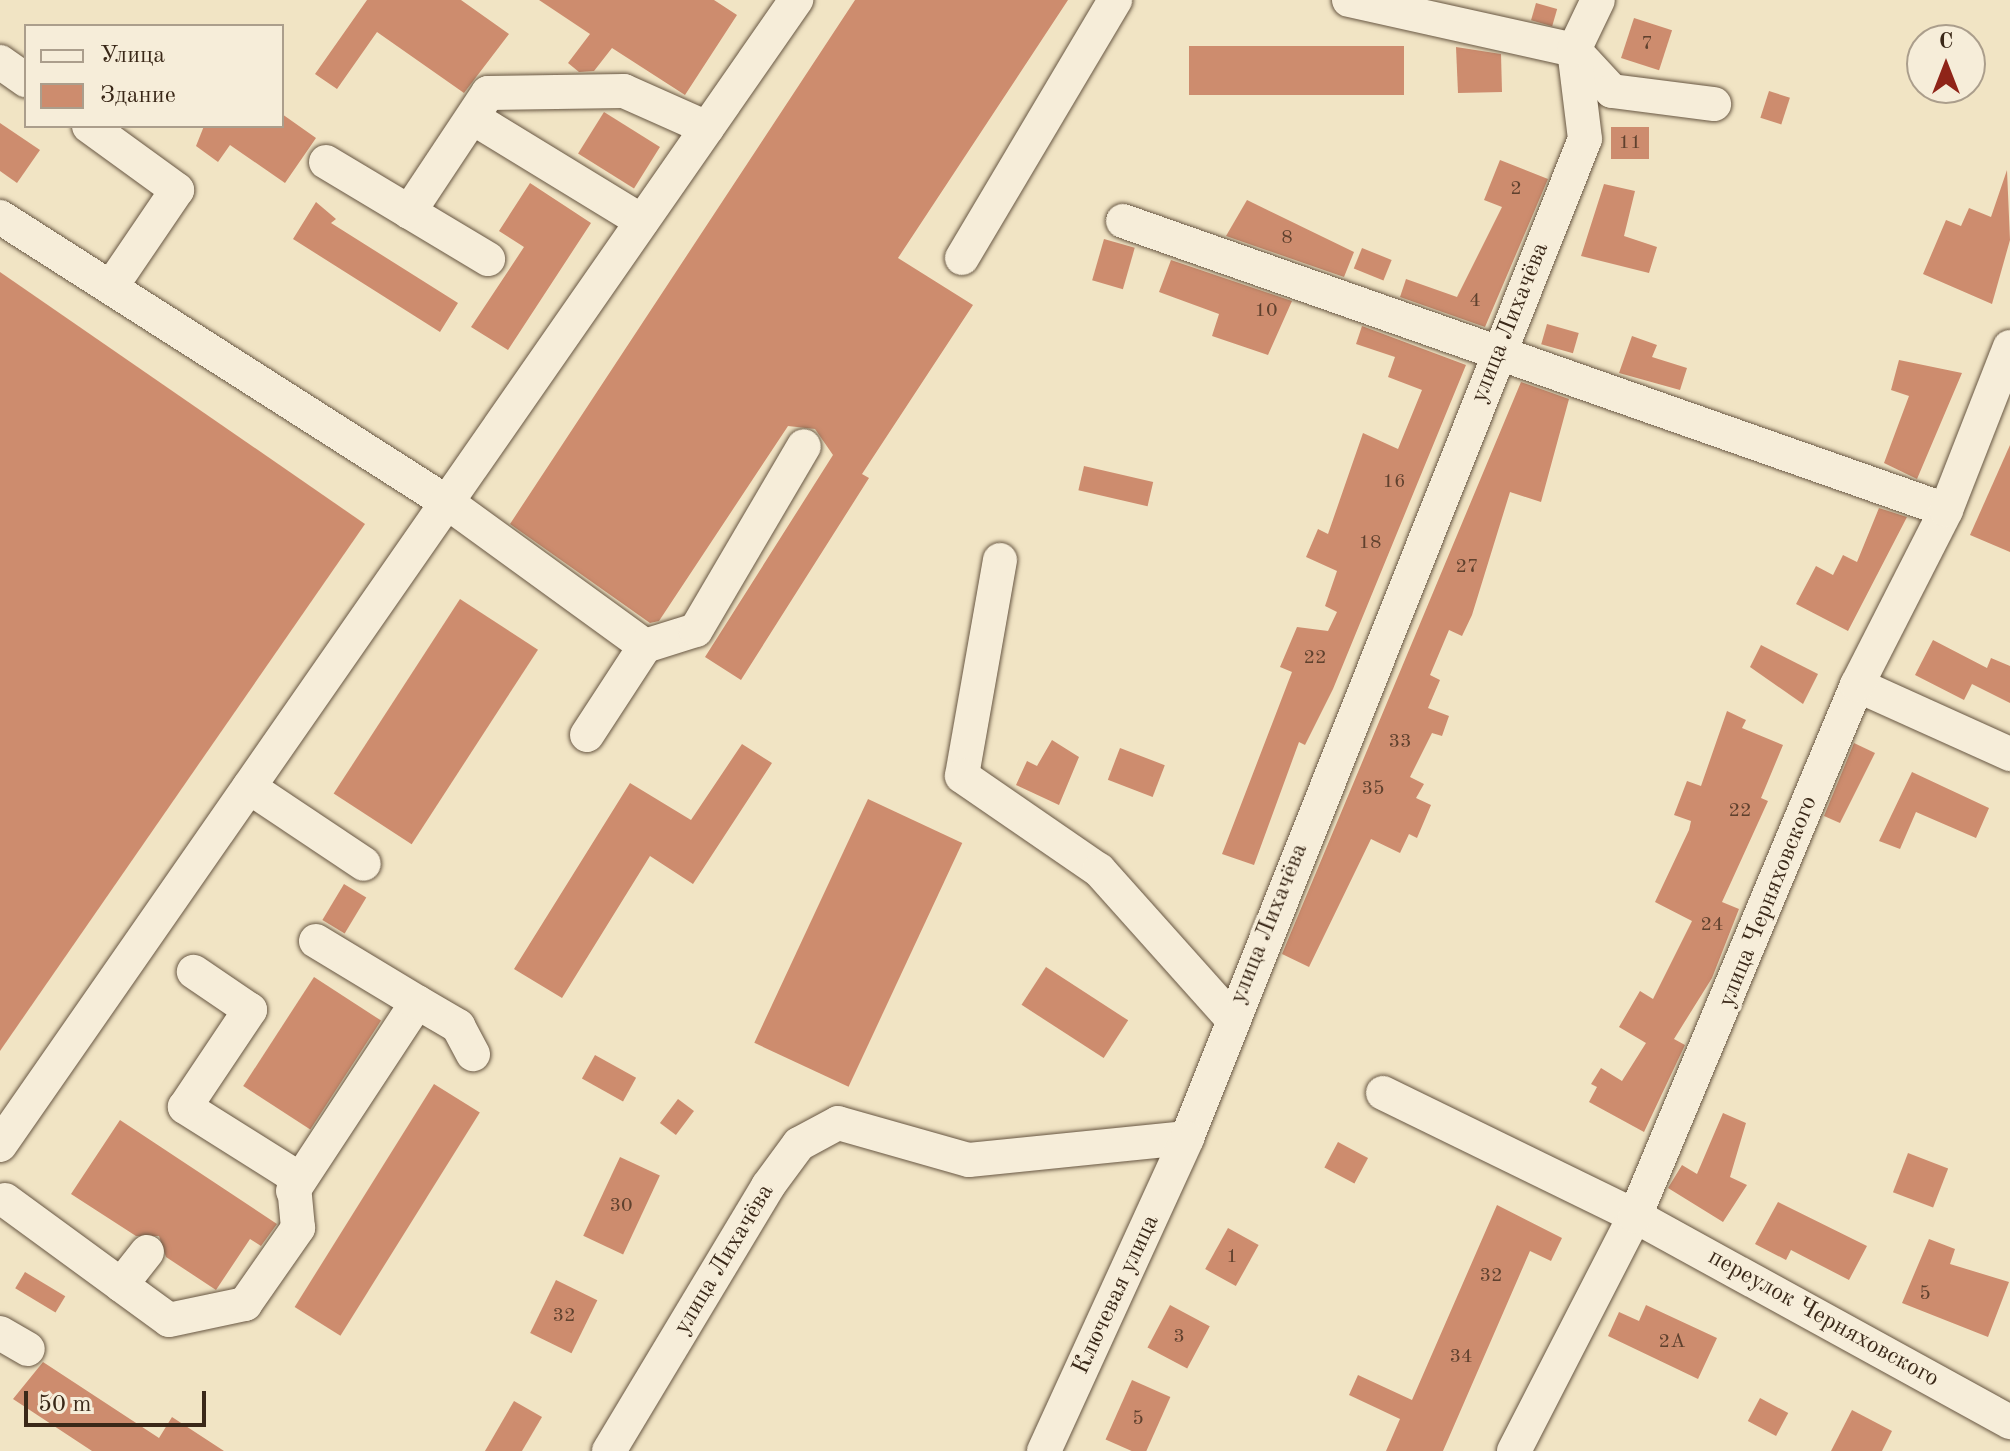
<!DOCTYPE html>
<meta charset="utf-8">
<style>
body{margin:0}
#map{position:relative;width:2010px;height:1451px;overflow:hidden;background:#f1e4c4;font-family:"Old Standard TT",serif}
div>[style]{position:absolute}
.building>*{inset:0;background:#cd8c6e;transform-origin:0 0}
.roads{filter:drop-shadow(0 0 2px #685743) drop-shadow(0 0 2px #685743)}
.minor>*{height:34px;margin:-17px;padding:0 17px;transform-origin:17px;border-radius:17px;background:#f6edd9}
span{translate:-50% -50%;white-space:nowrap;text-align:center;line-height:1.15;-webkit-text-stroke:7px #f6edd9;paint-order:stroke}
.number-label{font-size:20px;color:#5f412e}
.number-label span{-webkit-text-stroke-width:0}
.street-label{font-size:24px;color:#3a2818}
.legend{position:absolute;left:24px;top:24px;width:260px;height:104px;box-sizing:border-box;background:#f6edd9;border:2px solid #ab9e8c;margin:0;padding:10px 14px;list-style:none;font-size:24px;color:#3a2818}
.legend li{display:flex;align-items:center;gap:16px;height:40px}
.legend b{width:40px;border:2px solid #ab9e8c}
.north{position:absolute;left:1906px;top:24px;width:80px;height:80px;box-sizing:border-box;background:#f6edd9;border:2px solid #ab9e8c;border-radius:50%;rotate:0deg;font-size:22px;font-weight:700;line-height:32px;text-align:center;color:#3a2818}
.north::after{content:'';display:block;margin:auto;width:28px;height:36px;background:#8f2418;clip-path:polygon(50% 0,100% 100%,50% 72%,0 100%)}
.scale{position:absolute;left:24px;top:1391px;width:182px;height:36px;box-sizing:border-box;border:4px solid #3a2818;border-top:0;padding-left:10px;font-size:24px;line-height:28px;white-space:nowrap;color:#3a2818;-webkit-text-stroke:6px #f6edd9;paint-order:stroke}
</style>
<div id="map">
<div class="building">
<i style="clip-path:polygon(367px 0,461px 0,509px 34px,464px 93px,377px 32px,337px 89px,315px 74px)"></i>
<i style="clip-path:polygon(539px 0,714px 0,737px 15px,685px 95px,612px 48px,594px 71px,579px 72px,568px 63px,590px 34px)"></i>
<i style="clip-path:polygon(855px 0,1068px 0,898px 258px,973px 305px,862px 474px,869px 478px,741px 680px,705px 657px,833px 455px,815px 429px,788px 426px,659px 621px,650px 623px,510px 524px)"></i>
<i style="left:1536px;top:3px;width:22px;height:18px;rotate:16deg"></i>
<i style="left:1634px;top:18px;width:40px;height:42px;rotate:18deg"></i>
<i style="left:1189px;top:46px;width:215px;height:49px"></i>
<i style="clip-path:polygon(1456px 47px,1501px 54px,1502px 92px,1458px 93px)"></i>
<i style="left:1769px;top:91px;width:22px;height:28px;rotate:18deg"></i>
<i style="left:604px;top:112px;width:66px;height:49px;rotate:32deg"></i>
<i style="clip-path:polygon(282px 114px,316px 138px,285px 183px,230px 145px,218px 162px,196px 146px,204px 126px,282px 126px)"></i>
<i style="clip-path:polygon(0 123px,40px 150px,17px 183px,0 171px)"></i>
<i style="left:1611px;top:127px;width:38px;height:32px"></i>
<i style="clip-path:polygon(1500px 160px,1548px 179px,1485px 327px,1400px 297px,1406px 279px,1457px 297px,1502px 207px,1484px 200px)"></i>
<i style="clip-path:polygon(2007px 170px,2010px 240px,1992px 304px,1923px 274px,1946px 220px,1961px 226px,1969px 208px,1991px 217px)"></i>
<i style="clip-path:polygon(530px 183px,591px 223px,508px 350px,471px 327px,524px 247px,499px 231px)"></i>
<i style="clip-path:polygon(1604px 184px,1635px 191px,1624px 236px,1657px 247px,1649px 273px,1581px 256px)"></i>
<i style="clip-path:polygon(1247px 200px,1354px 252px,1344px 277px,1226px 236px)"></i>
<i style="clip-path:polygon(316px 202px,336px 219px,331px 223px,458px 303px,440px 332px,293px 239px)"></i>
<i style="left:1104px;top:239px;width:32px;height:43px;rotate:16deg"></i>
<i style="left:1362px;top:248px;width:32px;height:22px;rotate:22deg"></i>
<i style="clip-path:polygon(1171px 260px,1292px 301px,1268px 355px,1212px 336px,1219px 314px,1159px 292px)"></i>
<i style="clip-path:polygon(0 272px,365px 524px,0 1051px)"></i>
<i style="left:1547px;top:324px;width:33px;height:21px;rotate:16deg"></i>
<i style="clip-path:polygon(1362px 326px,1466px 365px,1333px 689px,1305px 745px,1299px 742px,1254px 865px,1222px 854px,1292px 672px,1280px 667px,1297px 627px,1328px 631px,1337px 612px,1325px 606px,1337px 571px,1306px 557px,1318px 529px,1328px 534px,1363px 433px,1398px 449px,1422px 390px,1388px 377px,1395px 357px,1356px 344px)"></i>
<i style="clip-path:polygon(1632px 336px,1657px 345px,1652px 357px,1687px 368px,1680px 390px,1619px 373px)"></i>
<i style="clip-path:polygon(1899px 360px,1962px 373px,1917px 479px,1884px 463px,1909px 396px,1891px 390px)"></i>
<i style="clip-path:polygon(1521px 382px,1569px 399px,1541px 502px,1510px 492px,1472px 615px,1462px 636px,1449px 630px,1430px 675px,1440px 680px,1428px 708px,1449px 716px,1442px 736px,1432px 733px,1410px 777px,1424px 784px,1416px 798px,1431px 805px,1417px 838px,1409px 834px,1400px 853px,1371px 839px,1309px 967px,1282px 954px)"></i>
<i style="clip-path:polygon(2010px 445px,2010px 552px,1970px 535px)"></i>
<i style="left:1084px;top:466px;width:71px;height:25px;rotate:13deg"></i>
<i style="clip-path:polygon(1879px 508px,1907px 517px,1848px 631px,1796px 604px,1816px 566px,1833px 575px,1843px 555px,1857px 562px)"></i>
<i style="left:460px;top:599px;width:93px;height:232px;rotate:33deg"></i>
<i style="clip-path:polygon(1933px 640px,1987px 668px,1991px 658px,2010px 666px,2010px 703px,1972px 684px,1964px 700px,1915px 675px)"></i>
<i style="clip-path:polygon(1761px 645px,1818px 674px,1803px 704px,1750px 667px)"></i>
<i style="clip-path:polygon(1727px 711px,1746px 720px,1742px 728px,1783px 745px,1761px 798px,1768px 801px,1722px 902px,1739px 909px,1712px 978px,1674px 1039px,1685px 1045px,1644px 1132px,1589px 1102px,1597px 1087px,1591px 1084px,1601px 1068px,1622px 1081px,1646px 1043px,1619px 1027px,1640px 991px,1653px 999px,1692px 921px,1655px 902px,1689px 830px,1691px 821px,1674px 815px,1687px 781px,1701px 786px)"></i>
<i style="clip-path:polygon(1052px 740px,1079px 757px,1059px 805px,1016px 785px,1027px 761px,1037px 766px)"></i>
<i style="clip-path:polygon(1854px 743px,1875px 753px,1840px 823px,1824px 816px)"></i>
<i style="clip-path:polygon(742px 744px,772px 763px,693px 884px,650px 856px,562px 998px,514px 969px,630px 783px,691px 820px)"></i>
<i style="left:1120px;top:748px;width:48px;height:34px;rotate:21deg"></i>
<i style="clip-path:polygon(1912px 772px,1989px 808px,1976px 838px,1916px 812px,1900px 849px,1879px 841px)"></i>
<i style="left:868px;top:799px;width:104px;height:269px;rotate:25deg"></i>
<i style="left:344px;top:884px;width:26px;height:42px;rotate:31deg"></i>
<i style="left:1046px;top:967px;width:98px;height:45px;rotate:33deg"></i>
<i style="left:314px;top:977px;width:80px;height:130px;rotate:33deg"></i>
<i style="left:595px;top:1055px;width:47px;height:27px;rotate:29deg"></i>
<i style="left:434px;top:1084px;width:54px;height:263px;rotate:32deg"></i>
<i style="left:678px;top:1099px;width:20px;height:30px;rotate:37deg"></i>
<i style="clip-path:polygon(1723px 1113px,1746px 1123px,1730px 1177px,1747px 1185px,1723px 1222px,1668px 1188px,1682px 1165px,1697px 1174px)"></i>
<i style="clip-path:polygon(120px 1120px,277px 1224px,261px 1246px,250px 1239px,216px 1290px,166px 1257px,159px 1236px,136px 1236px,71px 1194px)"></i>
<i style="left:1338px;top:1142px;width:34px;height:29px;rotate:28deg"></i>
<i style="left:1908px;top:1153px;width:43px;height:42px;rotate:21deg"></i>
<i style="left:620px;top:1157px;width:44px;height:87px;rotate:25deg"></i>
<i style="clip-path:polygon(1778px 1202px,1867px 1246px,1849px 1280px,1791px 1250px,1786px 1260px,1755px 1244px)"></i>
<i style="clip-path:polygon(1497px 1205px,1562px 1238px,1551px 1261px,1530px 1251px,1443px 1451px,1386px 1451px,1400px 1419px,1349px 1395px,1358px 1375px,1412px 1400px)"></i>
<i style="left:1228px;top:1228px;width:35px;height:47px;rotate:29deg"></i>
<i style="clip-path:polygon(1929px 1239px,1955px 1249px,1950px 1264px,2009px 1282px,1988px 1337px,1902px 1303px)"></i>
<i style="left:25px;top:1272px;width:47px;height:19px;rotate:31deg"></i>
<i style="left:556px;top:1280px;width:46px;height:59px;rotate:26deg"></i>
<i style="left:1170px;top:1305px;width:45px;height:48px;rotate:28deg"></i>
<i style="clip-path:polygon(1646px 1305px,1717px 1338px,1698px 1379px,1608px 1336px,1619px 1312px,1639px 1321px)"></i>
<i style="clip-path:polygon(43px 1362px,159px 1438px,172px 1417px,224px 1451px,92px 1451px,13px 1399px)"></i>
<i style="left:1132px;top:1380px;width:42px;height:65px;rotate:24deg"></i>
<i style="left:1760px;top:1398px;width:32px;height:26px;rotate:28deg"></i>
<i style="clip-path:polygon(514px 1401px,542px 1417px,522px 1451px,485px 1451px)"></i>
<i style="clip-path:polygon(1852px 1410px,1892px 1431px,1882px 1451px,1831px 1451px)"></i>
</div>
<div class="roads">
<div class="minor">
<i style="left:1349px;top:0;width:230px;rotate:12.5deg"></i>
<i style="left:1574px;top:50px;width:56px;rotate:47.2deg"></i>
<i style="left:1612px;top:91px;width:103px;rotate:7.3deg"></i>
<i style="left:0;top:62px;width:32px;rotate:35deg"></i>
<i style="left:473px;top:118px;width:198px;rotate:31.4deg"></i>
<i style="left:89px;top:126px;width:109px;rotate:36deg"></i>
<i style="left:177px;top:190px;width:117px;rotate:124.2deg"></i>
<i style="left:326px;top:162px;width:189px;rotate:30.9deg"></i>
<i style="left:409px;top:212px;width:143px;rotate:-56.4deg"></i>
<i style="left:488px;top:93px;width:136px;rotate:-0.8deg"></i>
<i style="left:624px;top:91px;width:91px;rotate:24deg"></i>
<i style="left:0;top:217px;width:532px;rotate:32.55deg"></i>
<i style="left:448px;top:503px;width:243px;rotate:36deg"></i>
<i style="left:1123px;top:221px;width:872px;rotate:19.35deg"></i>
<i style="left:962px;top:258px;width:300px;rotate:-59.3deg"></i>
<i style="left:1000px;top:560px;width:219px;rotate:100deg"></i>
<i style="left:962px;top:776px;width:166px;rotate:34.5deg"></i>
<i style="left:1099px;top:870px;width:200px;rotate:48.2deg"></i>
<i style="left:1857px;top:685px;width:168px;rotate:24.3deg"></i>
<i style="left:587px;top:735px;width:106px;rotate:-56.9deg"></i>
<i style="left:645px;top:646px;width:53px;rotate:-17.4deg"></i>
<i style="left:696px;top:630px;width:213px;rotate:-59.6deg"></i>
<i style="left:249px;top:787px;width:138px;rotate:33.8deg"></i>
<i style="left:417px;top:1002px;width:48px;rotate:30.3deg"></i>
<i style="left:458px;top:1026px;width:32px;rotate:62deg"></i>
<i style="left:1383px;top:1093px;width:280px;rotate:26deg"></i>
<i style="left:1635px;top:1216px;width:428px;rotate:28.8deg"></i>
<i style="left:0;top:1145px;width:1395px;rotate:-55.19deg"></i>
<i style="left:293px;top:1191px;width:226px;rotate:-56.7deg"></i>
<i style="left:417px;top:1002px;width:118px;rotate:-148.9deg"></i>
<i style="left:5px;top:1200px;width:144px;rotate:36.2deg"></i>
<i style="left:121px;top:1285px;width:42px;rotate:-51.8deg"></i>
<i style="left:121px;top:1285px;width:59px;rotate:36.1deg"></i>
<i style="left:169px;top:1320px;width:78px;rotate:-11.9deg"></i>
<i style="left:245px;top:1304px;width:93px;rotate:-55.1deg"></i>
<i style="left:298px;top:1228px;width:53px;rotate:-95.4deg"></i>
<i style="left:293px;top:1175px;width:128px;rotate:-147.8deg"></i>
<i style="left:185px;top:1107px;width:117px;rotate:-56.2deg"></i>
<i style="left:250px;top:1010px;width:68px;rotate:-145.8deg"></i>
<i style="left:0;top:1333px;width:32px;rotate:30deg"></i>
<i style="left:609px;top:1451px;width:309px;rotate:-59deg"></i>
<i style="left:768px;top:1186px;width:52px;rotate:-53.6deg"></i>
<i style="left:799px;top:1144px;width:44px;rotate:-28.3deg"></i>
<i style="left:838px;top:1123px;width:136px;rotate:15.8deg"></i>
<i style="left:969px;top:1160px;width:219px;rotate:-5.8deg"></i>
<i style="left:1187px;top:1138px;width:1075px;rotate:-68.28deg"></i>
<i style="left:1585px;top:139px;width:90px;rotate:-97deg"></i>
<i style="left:1574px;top:50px;width:55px;rotate:-64.4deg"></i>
<i style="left:1044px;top:1451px;width:344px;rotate:-65.4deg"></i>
<i style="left:1514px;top:1451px;width:264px;rotate:-62.8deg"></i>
<i style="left:1635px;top:1216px;width:576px;rotate:-67.31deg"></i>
<i style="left:1857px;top:685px;width:196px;rotate:-63deg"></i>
<i style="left:1946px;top:510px;width:175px;rotate:-68.6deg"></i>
</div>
</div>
<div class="number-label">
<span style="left:1647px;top:44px">7</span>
<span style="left:1630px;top:143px">11</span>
<span style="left:1516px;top:189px">2</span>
<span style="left:1287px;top:238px">8</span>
<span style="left:1475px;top:301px">4</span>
<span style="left:1266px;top:311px">10</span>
<span style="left:1394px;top:482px">16</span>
<span style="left:1370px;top:543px">18</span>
<span style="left:1467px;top:567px">27</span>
<span style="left:1315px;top:658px">22</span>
<span style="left:1400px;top:742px">33</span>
<span style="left:1373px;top:789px">35</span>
<span style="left:1740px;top:811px">22</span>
<span style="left:1712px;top:925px">24</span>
<span style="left:621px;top:1206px">30</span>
<span style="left:1232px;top:1257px">1</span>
<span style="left:1491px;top:1276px">32</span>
<span style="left:1925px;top:1294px">5</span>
<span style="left:564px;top:1316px">32</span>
<span style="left:1179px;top:1337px">3</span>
<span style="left:1672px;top:1342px">2А</span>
<span style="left:1461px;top:1357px">34</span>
<span style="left:1138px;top:1419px">5</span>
</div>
<div class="street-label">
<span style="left:1511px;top:323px;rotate:-68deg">улица Лихачёва</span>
<span style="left:1769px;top:902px;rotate:-68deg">улица Черняховского</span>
<span style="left:1270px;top:924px;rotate:-68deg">улица Лихачёва</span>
<span style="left:725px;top:1260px;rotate:-59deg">улица Лихачёва</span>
<span style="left:1117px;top:1295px;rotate:-65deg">Ключевая улица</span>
<span style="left:1823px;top:1319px;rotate:29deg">переулок Черняховского</span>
</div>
<ul class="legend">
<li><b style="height:10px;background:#f6edd9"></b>Улица</li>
<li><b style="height:22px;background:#cd8c6e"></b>Здание</li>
</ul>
<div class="north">С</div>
<div class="scale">50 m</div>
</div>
